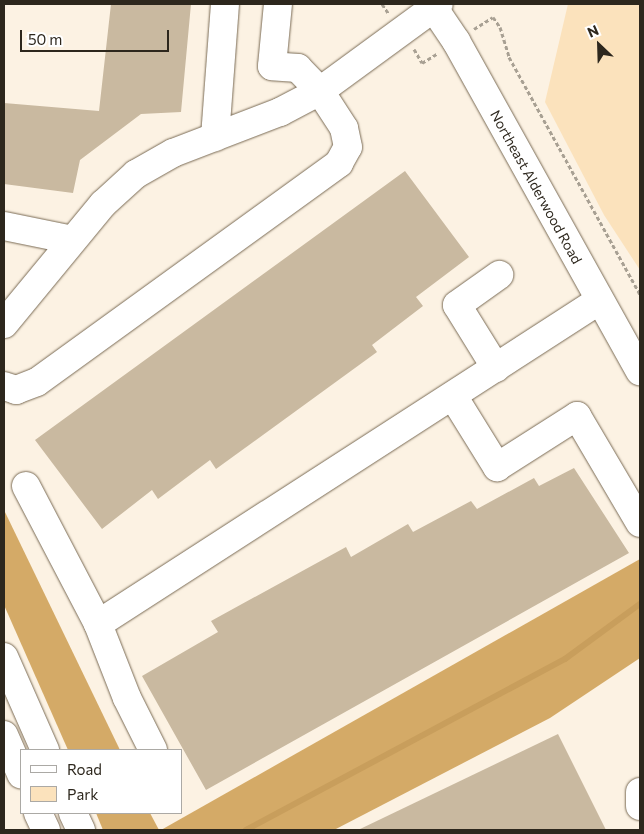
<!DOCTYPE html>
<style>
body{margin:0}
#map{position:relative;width:644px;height:834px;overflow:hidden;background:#fcf2e3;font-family:Commissioner,sans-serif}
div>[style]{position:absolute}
.green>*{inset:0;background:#fbe2bc}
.forest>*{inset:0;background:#d4aa67}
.stream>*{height:6px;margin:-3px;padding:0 3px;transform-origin:3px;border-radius:3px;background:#c89e5c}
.building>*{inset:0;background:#c9b9a0}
.path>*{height:3px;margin-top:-1.5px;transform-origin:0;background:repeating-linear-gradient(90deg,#a8a093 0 4px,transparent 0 6.5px)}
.roads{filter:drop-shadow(0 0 1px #7a6b55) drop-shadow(0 0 1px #7a6b55)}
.minor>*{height:28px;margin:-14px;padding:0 14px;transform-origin:14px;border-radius:14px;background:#fff}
.major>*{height:28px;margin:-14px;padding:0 14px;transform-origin:14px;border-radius:14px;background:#fff}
span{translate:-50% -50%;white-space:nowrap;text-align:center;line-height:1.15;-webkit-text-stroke:4px #fff;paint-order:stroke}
.street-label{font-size:14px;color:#2d271d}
.frame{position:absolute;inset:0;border:5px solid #2d271d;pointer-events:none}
.legend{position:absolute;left:20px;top:749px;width:162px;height:65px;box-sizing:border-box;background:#fff;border:1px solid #aba9a5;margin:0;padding:6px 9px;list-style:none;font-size:15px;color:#2d271d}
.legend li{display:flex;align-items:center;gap:10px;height:25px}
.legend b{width:25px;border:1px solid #aba9a5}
.north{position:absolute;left:574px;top:20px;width:50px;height:50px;-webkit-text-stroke:4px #fff;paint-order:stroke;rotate:336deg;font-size:14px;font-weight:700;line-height:20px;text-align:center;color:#2d271d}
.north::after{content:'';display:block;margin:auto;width:18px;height:22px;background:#2d271d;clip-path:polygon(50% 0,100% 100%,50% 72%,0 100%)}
.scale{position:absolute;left:20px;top:30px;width:149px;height:22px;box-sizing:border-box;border:2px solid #2d271d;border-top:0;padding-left:6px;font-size:15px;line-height:18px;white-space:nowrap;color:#2d271d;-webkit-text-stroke:4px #fff;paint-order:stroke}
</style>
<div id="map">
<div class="green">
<i style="clip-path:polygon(568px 4px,640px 4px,640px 270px,604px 215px,545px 102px)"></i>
</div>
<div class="forest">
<i style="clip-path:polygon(4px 510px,120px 750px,68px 750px,4px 605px)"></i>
<i style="clip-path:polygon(640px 559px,640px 658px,550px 718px,334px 830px,161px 830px)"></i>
<i style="clip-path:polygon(96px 813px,150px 813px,159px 830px,103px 830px)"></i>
</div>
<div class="stream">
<i style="left:246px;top:830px;width:362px;rotate:-28.2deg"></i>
<i style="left:565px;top:659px;width:93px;rotate:-36.3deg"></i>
</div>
<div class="building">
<i style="clip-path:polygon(111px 4px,191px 4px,181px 112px,141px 114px,80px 160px,73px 193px,4px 184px,4px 103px,99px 111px)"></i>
<i style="clip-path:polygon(405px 171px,469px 257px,416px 297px,423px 306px,372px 345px,377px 352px,216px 469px,210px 460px,158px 499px,152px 490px,102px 529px,35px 440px)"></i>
<i style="clip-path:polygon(574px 468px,629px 553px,206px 790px,142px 676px,218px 632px,211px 621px,346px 547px,351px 557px,408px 524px,413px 532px,471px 501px,477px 509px,534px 478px,539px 486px)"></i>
<i style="clip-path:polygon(558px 734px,606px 830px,358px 830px)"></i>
</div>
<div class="path">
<i style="left:382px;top:4px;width:12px;rotate:55deg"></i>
<i style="left:474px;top:29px;width:22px;rotate:-32deg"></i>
<i style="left:493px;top:17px;width:12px;rotate:55deg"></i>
<i style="left:500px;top:27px;width:31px;rotate:73deg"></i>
<i style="left:509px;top:57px;width:271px;rotate:61.1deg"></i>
<i style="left:414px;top:49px;width:16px;rotate:60deg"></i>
<i style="left:422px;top:63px;width:19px;rotate:-32deg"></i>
</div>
<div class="roads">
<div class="minor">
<i style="left:431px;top:4px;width:45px;rotate:56deg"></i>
<i style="left:456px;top:41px;width:378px;rotate:60.9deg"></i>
<i style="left:215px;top:137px;width:133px;rotate:-85.7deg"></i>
<i style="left:4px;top:226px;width:70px;rotate:11.5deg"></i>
<i style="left:4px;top:324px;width:156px;rotate:-50.5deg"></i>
<i style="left:103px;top:204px;width:45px;rotate:-42.3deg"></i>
<i style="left:136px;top:174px;width:43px;rotate:-29.6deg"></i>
<i style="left:173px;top:153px;width:115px;rotate:-21deg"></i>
<i style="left:280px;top:112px;width:45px;rotate:-27.7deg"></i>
<i style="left:320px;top:91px;width:147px;rotate:-36.2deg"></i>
<i style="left:496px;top:368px;width:74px;rotate:-121.8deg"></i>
<i style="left:457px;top:305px;width:52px;rotate:-35.5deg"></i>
<i style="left:4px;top:386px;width:13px;rotate:18deg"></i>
<i style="left:16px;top:390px;width:22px;rotate:-21deg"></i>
<i style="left:37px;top:382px;width:373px;rotate:-35.9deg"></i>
<i style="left:339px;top:163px;width:18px;rotate:-61deg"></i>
<i style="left:348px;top:147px;width:19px;rotate:-102deg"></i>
<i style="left:344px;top:128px;width:44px;rotate:-123deg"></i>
<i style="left:320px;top:91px;width:32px;rotate:-134deg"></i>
<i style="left:298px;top:68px;width:26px;rotate:-176deg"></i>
<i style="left:272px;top:66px;width:62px;rotate:-84.5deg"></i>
<i style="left:453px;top:396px;width:84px;rotate:58.2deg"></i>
<i style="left:497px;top:467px;width:95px;rotate:-32.5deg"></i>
<i style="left:577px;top:416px;width:124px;rotate:59.5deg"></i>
<i style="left:26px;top:486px;width:156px;rotate:62.4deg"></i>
<i style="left:98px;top:624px;width:597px;rotate:-32.84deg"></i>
<i style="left:98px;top:624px;width:79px;rotate:68.6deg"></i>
<i style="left:127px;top:698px;width:58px;rotate:63.4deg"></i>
<i style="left:640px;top:792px;width:14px;rotate:90deg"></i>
</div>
<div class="major">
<i style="left:4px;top:657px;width:102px;rotate:66.2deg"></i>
<i style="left:4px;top:735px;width:43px;rotate:66.4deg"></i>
<i style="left:38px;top:813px;width:19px;rotate:65deg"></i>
<i style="left:73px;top:813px;width:19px;rotate:65deg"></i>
</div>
</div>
<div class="street-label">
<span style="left:536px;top:187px;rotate:61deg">Northeast Alderwood Road</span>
</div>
<div class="frame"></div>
<ul class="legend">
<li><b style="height:6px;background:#fff"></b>Road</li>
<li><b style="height:14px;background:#fbe2bc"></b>Park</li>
</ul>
<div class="north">N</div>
<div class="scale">50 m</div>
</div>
